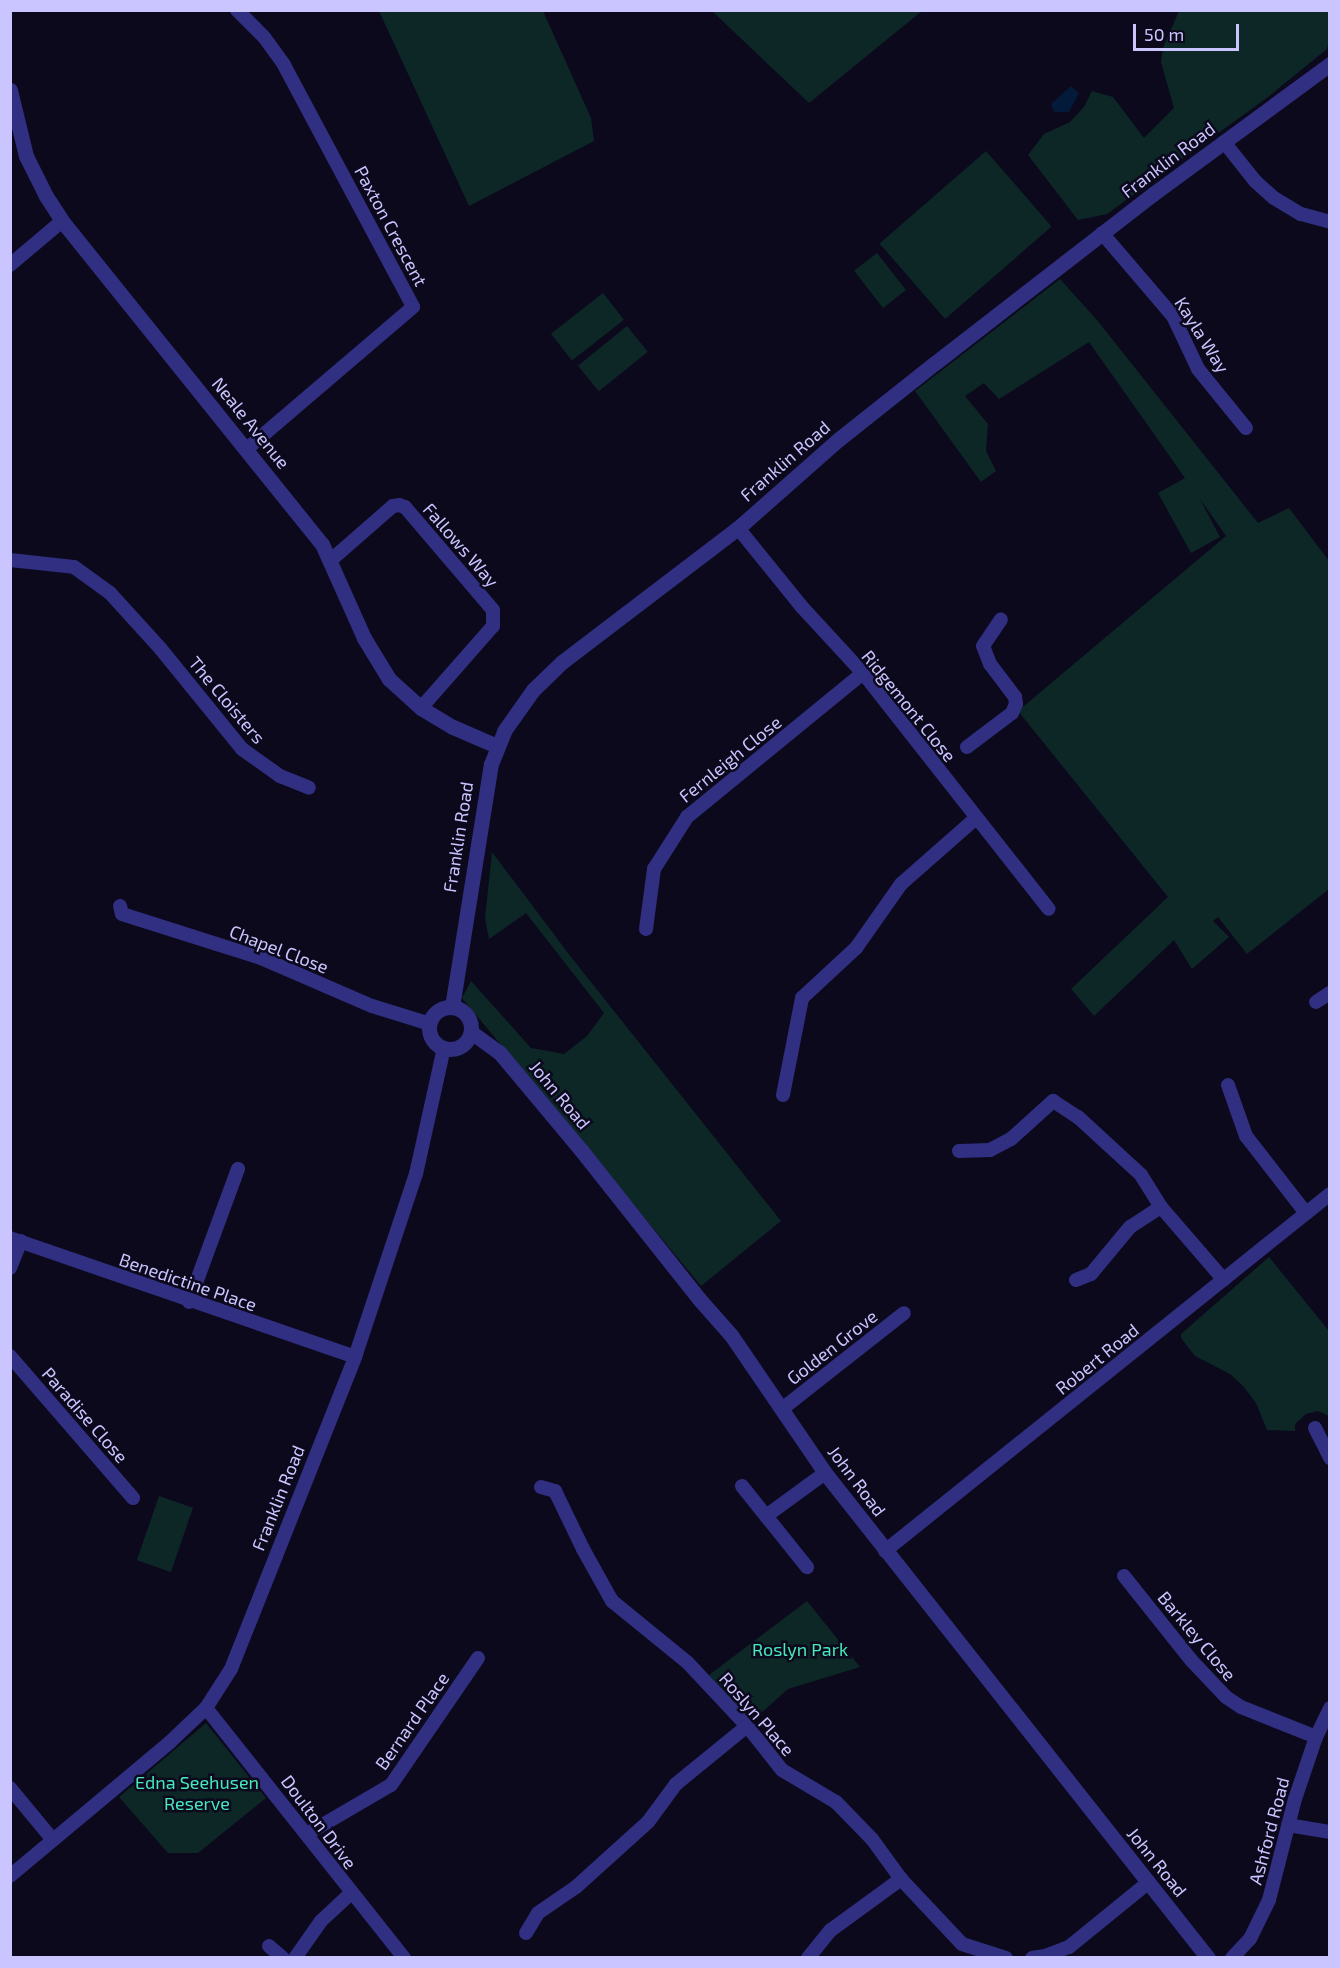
<!DOCTYPE html>
<style>
body{margin:0}
#map{position:relative;width:1340px;height:1968px;overflow:hidden;background:#0c091d;font-family:"Exo 2",sans-serif}
div>[style]{position:absolute}
.green>*{inset:0;background:#0c2726;transform-origin:0 0}
.water>*{inset:0;background:#041a3b}
.minor>*{height:14px;margin:-7px;padding:0 7px;transform-origin:7px;border-radius:7px;background:#302f81}
.tertiary>*{height:15px;margin:-7.5px;padding:0 7.5px;transform-origin:7.5px;border-radius:7.5px;background:#302f81}
.tertiary>.ring{margin:-7.5px;padding:0;box-sizing:content-box;background:none;border:15px solid #302f81;border-radius:50%}
span{translate:-50% -50%;white-space:nowrap;text-align:center;line-height:1.15;-webkit-text-stroke:5px #0c091d;paint-order:stroke}
.street-label{font-size:18px;color:#cac5ff}
.park-label{font-size:18px;color:#46eabd}
.frame{position:absolute;inset:0;border:12px solid #cac5ff;pointer-events:none}
.scale{position:absolute;left:1133px;top:24px;width:106px;height:27px;box-sizing:border-box;border:3px solid #cac5ff;border-top:0;padding-left:8px;font-size:18px;line-height:21px;white-space:nowrap;color:#cac5ff;-webkit-text-stroke:4px #0c091d;paint-order:stroke}
</style>
<div id="map">
<div class="green">
<i style="clip-path:polygon(379px 11px,543px 11px,591px 118px,594px 141px,469px 206px)"></i>
<i style="clip-path:polygon(712px 11px,922px 11px,809px 103px)"></i>
<i style="clip-path:polygon(1179px 11px,1329px 11px,1329px 40px,1327px 49px,1268px 97px,1107px 214px,1078px 220px,1028px 155px,1044px 134px,1070px 122px,1084px 107px,1092px 91px,1113px 97px,1144px 138px,1174px 108px,1161px 62px,1163px 48px)"></i>
<i style="left:986px;top:151px;width:100px;height:141px;rotate:49deg"></i>
<i style="left:877px;top:253px;width:47px;height:29px;rotate:52deg"></i>
<i style="clip-path:polygon(1060px 279px,1097px 320px,1258px 523px,1289px 508px,1329px 561px,1329px 889px,1247px 954px,1218px 917px,1213px 921px,1229px 937px,1192px 969px,1174px 940px,1094px 1016px,1071px 989px,1168px 897px,1018px 711px,1226px 536px,1200px 499px,1220px 537px,1191px 553px,1158px 493px,1185px 478px,1089px 342px,999px 399px,984px 383px,965px 396px,988px 424px,986px 451px,996px 471px,981px 482px,915px 391px)"></i>
<i style="left:603px;top:293px;width:34px;height:66px;rotate:52deg"></i>
<i style="left:627px;top:326px;width:33px;height:63px;rotate:51deg"></i>
<i style="clip-path:polygon(492px 852px,571px 957px,781px 1221px,701px 1286px,462px 998px,471px 981px,531px 1048px,564px 1054px,587px 1036px,604px 1013px,526px 913px,489px 939px,485px 918px)"></i>
<i style="clip-path:polygon(1269px 1257px,1329px 1331px,1329px 1416px,1318px 1411px,1306px 1414px,1295px 1424px,1295px 1431px,1267px 1430px,1256px 1403px,1244px 1387px,1230px 1374px,1195px 1356px,1181px 1338px,1181px 1334px)"></i>
<i style="left:159px;top:1496px;width:36px;height:68px;rotate:19deg"></i>
<i style="clip-path:polygon(807px 1601px,860px 1667px,788px 1689px,751px 1722px,709px 1675px)"></i>
<i style="clip-path:polygon(206px 1723px,266px 1798px,198px 1853px,168px 1853px,119px 1797px)"></i>
</div>
<div class="water">
<i style="clip-path:polygon(1071px 86px,1079px 93px,1069px 112px,1054px 112px,1051px 104px)"></i>
</div>
<div class="minor">
<i style="left:237px;top:10px;width:38px;rotate:45deg"></i>
<i style="left:264px;top:37px;width:34px;rotate:54deg"></i>
<i style="left:284px;top:65px;width:274px;rotate:61.9deg"></i>
<i style="left:413px;top:307px;width:218px;rotate:139.5deg"></i>
<i style="left:1224px;top:142px;width:50px;rotate:51.5deg"></i>
<i style="left:1255px;top:181px;width:25px;rotate:42deg"></i>
<i style="left:1274px;top:198px;width:31px;rotate:31deg"></i>
<i style="left:1301px;top:214px;width:30px;rotate:15deg"></i>
<i style="left:1102px;top:233px;width:109px;rotate:49.5deg"></i>
<i style="left:1173px;top:316px;width:59px;rotate:64.7deg"></i>
<i style="left:1198px;top:369px;width:76px;rotate:50.9deg"></i>
<i style="left:10px;top:265px;width:68px;rotate:-40.2deg"></i>
<i style="left:738px;top:528px;width:102px;rotate:51deg"></i>
<i style="left:802px;top:607px;width:90px;rotate:47.3deg"></i>
<i style="left:863px;top:673px;width:300px;rotate:51.8deg"></i>
<i style="left:10px;top:560px;width:64px;rotate:6.2deg"></i>
<i style="left:74px;top:567px;width:44px;rotate:35.8deg"></i>
<i style="left:110px;top:593px;width:74px;rotate:47.7deg"></i>
<i style="left:160px;top:648px;width:130px;rotate:50.9deg"></i>
<i style="left:242px;top:749px;width:47px;rotate:35.4deg"></i>
<i style="left:280px;top:776px;width:31px;rotate:22deg"></i>
<i style="left:331px;top:560px;width:82px;rotate:-41.1deg"></i>
<i style="left:393px;top:506px;width:6px;rotate:-9deg"></i>
<i style="left:399px;top:505px;width:6px;rotate:18deg"></i>
<i style="left:405px;top:507px;width:135px;rotate:49.5deg"></i>
<i style="left:493px;top:610px;width:16px;rotate:90deg"></i>
<i style="left:493px;top:626px;width:109px;rotate:131.3deg"></i>
<i style="left:967px;top:747px;width:56px;rotate:-37.1deg"></i>
<i style="left:1012px;top:713px;width:10px;rotate:-66deg"></i>
<i style="left:1016px;top:704px;width:7px;rotate:-98deg"></i>
<i style="left:1015px;top:697px;width:41px;rotate:-127.1deg"></i>
<i style="left:990px;top:664px;width:19px;rotate:-111deg"></i>
<i style="left:983px;top:646px;width:32px;rotate:-56deg"></i>
<i style="left:120px;top:906px;width:8px;rotate:76deg"></i>
<i style="left:122px;top:914px;width:146px;rotate:17.6deg"></i>
<i style="left:261px;top:958px;width:121px;rotate:23.4deg"></i>
<i style="left:372px;top:1006px;width:61px;rotate:17.2deg"></i>
<i style="left:646px;top:929px;width:61px;rotate:-82.4deg"></i>
<i style="left:654px;top:869px;width:62px;rotate:-57.6deg"></i>
<i style="left:687px;top:817px;width:227px;rotate:-39.3deg"></i>
<i style="left:1316px;top:1002px;width:17px;rotate:-33deg"></i>
<i style="left:1228px;top:1085px;width:54px;rotate:70.6deg"></i>
<i style="left:1246px;top:1136px;width:98px;rotate:52.1deg"></i>
<i style="left:783px;top:1095px;width:99px;rotate:-78.9deg"></i>
<i style="left:802px;top:998px;width:74px;rotate:-42.8deg"></i>
<i style="left:856px;top:948px;width:78px;rotate:-54.9deg"></i>
<i style="left:901px;top:884px;width:98px;rotate:-41.3deg"></i>
<i style="left:959px;top:1151px;width:31px;rotate:-2deg"></i>
<i style="left:990px;top:1150px;width:24px;rotate:-28deg"></i>
<i style="left:1011px;top:1139px;width:57px;rotate:-42.1deg"></i>
<i style="left:1053px;top:1101px;width:30px;rotate:33deg"></i>
<i style="left:1078px;top:1117px;width:86px;rotate:42.6deg"></i>
<i style="left:1141px;top:1175px;width:38px;rotate:58deg"></i>
<i style="left:1161px;top:1207px;width:96px;rotate:49.2deg"></i>
<i style="left:10px;top:1238px;width:365px;rotate:19deg"></i>
<i style="left:10px;top:1268px;width:29px;rotate:-68deg"></i>
<i style="left:1076px;top:1280px;width:16px;rotate:-22deg"></i>
<i style="left:1091px;top:1274px;width:61px;rotate:-50.3deg"></i>
<i style="left:1130px;top:1227px;width:37px;rotate:-33deg"></i>
<i style="left:189px;top:1302px;width:142px;rotate:-69.8deg"></i>
<i style="left:10px;top:1356px;width:188px;rotate:49.1deg"></i>
<i style="left:782px;top:1409px;width:155px;rotate:-38.2deg"></i>
<i style="left:1315px;top:1428px;width:34px;rotate:63deg"></i>
<i style="left:742px;top:1486px;width:104px;rotate:51.3deg"></i>
<i style="left:541px;top:1487px;width:15px;rotate:16deg"></i>
<i style="left:555px;top:1491px;width:64px;rotate:64.2deg"></i>
<i style="left:583px;top:1549px;width:60px;rotate:60.9deg"></i>
<i style="left:612px;top:1601px;width:98px;rotate:39.2deg"></i>
<i style="left:688px;top:1663px;width:86px;rotate:46.9deg"></i>
<i style="left:747px;top:1726px;width:56px;rotate:51.5deg"></i>
<i style="left:782px;top:1770px;width:63px;rotate:30.7deg"></i>
<i style="left:836px;top:1802px;width:52px;rotate:45.8deg"></i>
<i style="left:872px;top:1839px;width:49px;rotate:54.1deg"></i>
<i style="left:901px;top:1879px;width:89px;rotate:46.8deg"></i>
<i style="left:962px;top:1944px;width:46px;rotate:17.7deg"></i>
<i style="left:766px;top:1516px;width:73px;rotate:-36.1deg"></i>
<i style="left:885px;top:1551px;width:571px;rotate:-38.74deg"></i>
<i style="left:1124px;top:1576px;width:107px;rotate:51.4deg"></i>
<i style="left:1191px;top:1660px;width:51px;rotate:46.6deg"></i>
<i style="left:1226px;top:1697px;width:18px;rotate:34deg"></i>
<i style="left:1241px;top:1707px;width:81px;rotate:21.8deg"></i>
<i style="left:206px;top:1708px;width:319px;rotate:51.6deg"></i>
<i style="left:10px;top:1788px;width:67px;rotate:50.4deg"></i>
<i style="left:1288px;top:1825px;width:43px;rotate:9.5deg"></i>
<i style="left:307px;top:1834px;width:97px;rotate:-30.3deg"></i>
<i style="left:391px;top:1785px;width:154px;rotate:-55.6deg"></i>
<i style="left:10px;top:1876px;width:209px;rotate:-39.9deg"></i>
<i style="left:170px;top:1742px;width:50px;rotate:-43.4deg"></i>
<i style="left:206px;top:1708px;width:46px;rotate:-57.3deg"></i>
<i style="left:231px;top:1669px;width:336px;rotate:-68.3deg"></i>
<i style="left:355px;top:1357px;width:193px;rotate:-71.6deg"></i>
<i style="left:416px;top:1174px;width:129px;rotate:-77.5deg"></i>
<i style="left:526px;top:1933px;width:23px;rotate:-59deg"></i>
<i style="left:538px;top:1913px;width:46px;rotate:-34.4deg"></i>
<i style="left:576px;top:1887px;width:97px;rotate:-42.1deg"></i>
<i style="left:648px;top:1822px;width:47px;rotate:-53.6deg"></i>
<i style="left:676px;top:1784px;width:92px;rotate:-39.2deg"></i>
<i style="left:269px;top:1946px;width:18px;rotate:41deg"></i>
<i style="left:295px;top:1958px;width:45px;rotate:-54.9deg"></i>
<i style="left:321px;top:1921px;width:41px;rotate:-43deg"></i>
<i style="left:808px;top:1958px;width:36px;rotate:-51deg"></i>
<i style="left:831px;top:1930px;width:87px;rotate:-36.1deg"></i>
<i style="left:1032px;top:1958px;width:13px;rotate:-9deg"></i>
<i style="left:1045px;top:1956px;width:26px;rotate:-21deg"></i>
<i style="left:1069px;top:1947px;width:103px;rotate:-39.1deg"></i>
<i style="left:1232px;top:1958px;width:26px;rotate:-47deg"></i>
<i style="left:1250px;top:1939px;width:43px;rotate:-64deg"></i>
<i style="left:1269px;top:1900px;width:104px;rotate:-75.6deg"></i>
<i style="left:1295px;top:1799px;width:65px;rotate:-71.3deg"></i>
<i style="left:1316px;top:1737px;width:32px;rotate:-64deg"></i>
</div>
<div class="tertiary">
<i style="left:10px;top:90px;width:68px;rotate:76.4deg"></i>
<i style="left:26px;top:156px;width:45px;rotate:63.4deg"></i>
<i style="left:46px;top:196px;width:30px;rotate:57deg"></i>
<i style="left:62px;top:221px;width:415px;rotate:51.2deg"></i>
<i style="left:322px;top:544px;width:103px;rotate:65.9deg"></i>
<i style="left:364px;top:638px;width:48px;rotate:58.6deg"></i>
<i style="left:389px;top:679px;width:43px;rotate:42.2deg"></i>
<i style="left:421px;top:708px;width:37px;rotate:31deg"></i>
<i style="left:453px;top:727px;width:48px;rotate:23.4deg"></i>
<i style="left:452px;top:1007px;width:246px;rotate:-80.9deg"></i>
<i style="left:491px;top:764px;width:35px;rotate:-68deg"></i>
<i style="left:504px;top:731px;width:50px;rotate:-54.7deg"></i>
<i style="left:533px;top:690px;width:40px;rotate:-44deg"></i>
<i style="left:562px;top:662px;width:221px;rotate:-37.3deg"></i>
<i style="left:738px;top:528px;width:135px;rotate:-41.4deg"></i>
<i style="left:839px;top:439px;width:122px;rotate:-38.4deg"></i>
<i style="left:935px;top:363px;width:276px;rotate:-37.8deg"></i>
<i style="left:1153px;top:194px;width:220px;rotate:-36.3deg"></i>
<i class="ring" style="left:429px;top:1007px;width:27px;height:27px"></i>
<i style="left:471px;top:1032px;width:34px;rotate:36deg"></i>
<i style="left:499px;top:1052px;width:128px;rotate:50.1deg"></i>
<i style="left:581px;top:1150px;width:191px;rotate:51.6deg"></i>
<i style="left:700px;top:1300px;width:47px;rotate:48.5deg"></i>
<i style="left:731px;top:1335px;width:167px;rotate:55.7deg"></i>
<i style="left:825px;top:1473px;width:618px;rotate:51.7deg"></i>
</div>
<div class="street-label">
<span style="left:1168px;top:160px;rotate:-37deg">Franklin Road</span>
<span style="left:391px;top:226px;rotate:62deg">Paxton Crescent</span>
<span style="left:1202px;top:335px;rotate:58deg">Kayla Way</span>
<span style="left:251px;top:423px;rotate:51deg">Neale Avenue</span>
<span style="left:785px;top:461px;rotate:-41deg">Franklin Road</span>
<span style="left:461px;top:545px;rotate:49deg">Fallows Way</span>
<span style="left:227px;top:700px;rotate:50deg">The Cloisters</span>
<span style="left:909px;top:706px;rotate:51deg">Ridgemont Close</span>
<span style="left:730px;top:759px;rotate:-39deg">Fernleigh Close</span>
<span style="left:458px;top:837px;rotate:-81deg">Franklin Road</span>
<span style="left:279px;top:949px;rotate:21deg">Chapel Close</span>
<span style="left:560px;top:1095px;rotate:50deg">John Road</span>
<span style="left:188px;top:1282px;rotate:19deg">Benedictine Place</span>
<span style="left:832px;top:1347px;rotate:-38deg">Golden Grove</span>
<span style="left:1097px;top:1359px;rotate:-39deg">Robert Road</span>
<span style="left:85px;top:1415px;rotate:49deg">Paradise Close</span>
<span style="left:857px;top:1481px;rotate:53deg">John Road</span>
<span style="left:278px;top:1498px;rotate:-68deg">Franklin Road</span>
<span style="left:1197px;top:1636px;rotate:50deg">Barkley Close</span>
<span style="left:757px;top:1714px;rotate:49deg">Roslyn Place</span>
<span style="left:412px;top:1721px;rotate:-55deg">Bernard Place</span>
<span style="left:319px;top:1822px;rotate:53deg">Doulton Drive</span>
<span style="left:1269px;top:1831px;rotate:-75deg">Ashford Road</span>
<span style="left:1157px;top:1862px;rotate:51deg">John Road</span>
</div>
<div class="park-label">
<span style="left:800px;top:1649px">Roslyn Park</span>
<span style="left:197px;top:1793px">Edna Seehusen<br>Reserve</span>
</div>
<div class="frame"></div>
<div class="scale">50 m</div>
</div>
